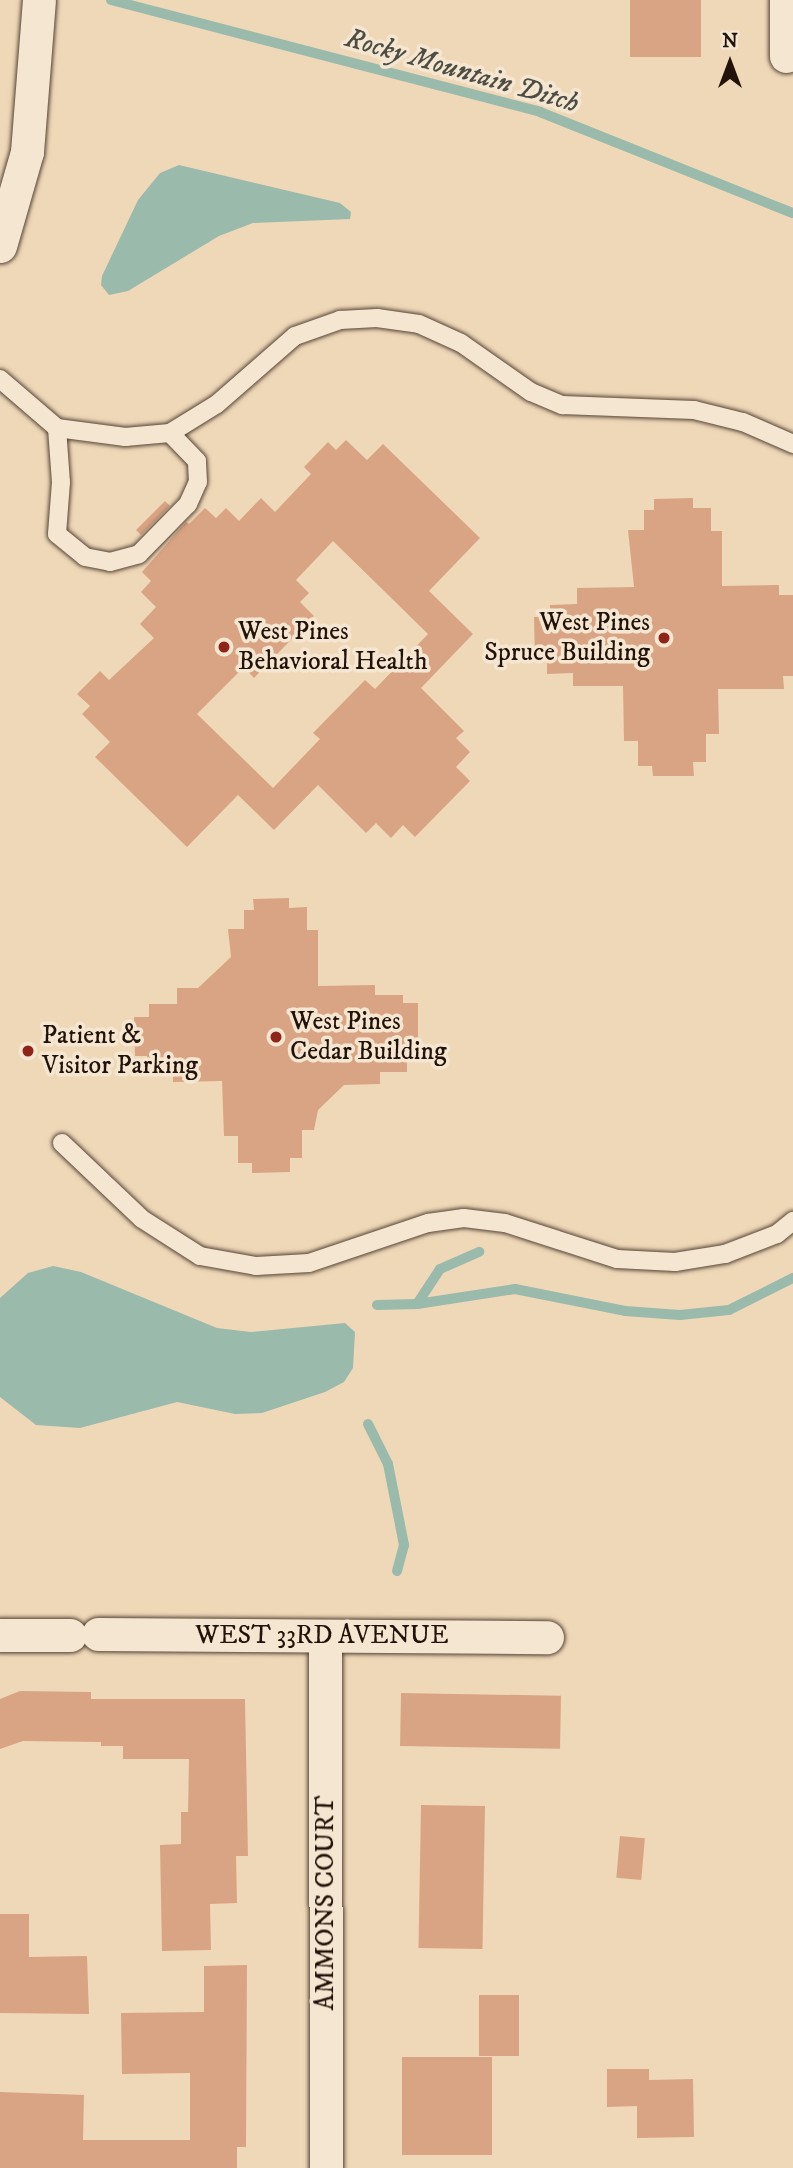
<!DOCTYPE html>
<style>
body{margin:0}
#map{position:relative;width:793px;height:2168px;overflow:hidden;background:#efd8b8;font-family:"IM FELL DW Pica",serif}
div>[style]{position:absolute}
.water>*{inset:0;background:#9abaac}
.stream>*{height:10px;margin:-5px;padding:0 5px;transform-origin:5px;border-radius:5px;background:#9abaac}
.building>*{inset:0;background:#d9a483;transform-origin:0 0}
.roads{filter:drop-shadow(0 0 2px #564436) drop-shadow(0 0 2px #564436)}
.service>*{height:18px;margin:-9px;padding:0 9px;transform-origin:9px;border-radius:9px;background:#f5e6d1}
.minor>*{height:33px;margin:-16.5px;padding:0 16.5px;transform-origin:16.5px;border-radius:16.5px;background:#f5e6d1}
.dots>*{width:19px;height:19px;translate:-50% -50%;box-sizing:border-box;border:4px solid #f5e6d1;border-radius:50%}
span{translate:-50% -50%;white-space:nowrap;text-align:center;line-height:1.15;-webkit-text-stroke:7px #f5e6d1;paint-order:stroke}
.poi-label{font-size:26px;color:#23120a}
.right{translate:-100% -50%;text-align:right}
.left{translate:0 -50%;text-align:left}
.street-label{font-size:26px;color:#23120a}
.water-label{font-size:28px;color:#4d4d43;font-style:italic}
.north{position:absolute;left:695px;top:28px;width:70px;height:70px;-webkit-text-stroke:5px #f5e6d1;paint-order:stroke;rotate:0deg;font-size:19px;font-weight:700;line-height:28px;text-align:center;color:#23120a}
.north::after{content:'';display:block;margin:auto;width:24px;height:32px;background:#23120a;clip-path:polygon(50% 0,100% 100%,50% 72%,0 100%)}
</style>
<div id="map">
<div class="water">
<i style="clip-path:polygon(179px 165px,340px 203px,351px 212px,350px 219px,253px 223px,219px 236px,128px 291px,109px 295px,101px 285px,102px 276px,138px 200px,160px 173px)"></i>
<i style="clip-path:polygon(53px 1266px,81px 1272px,217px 1328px,251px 1332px,345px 1323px,355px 1332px,353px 1368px,344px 1382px,325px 1392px,262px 1413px,235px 1414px,177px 1402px,80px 1428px,36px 1425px,0 1397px,0 1298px,28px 1273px)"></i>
</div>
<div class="stream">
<i style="left:111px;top:0;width:443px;rotate:14.6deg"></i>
<i style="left:540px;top:112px;width:272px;rotate:21.8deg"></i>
<i style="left:417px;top:1304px;width:42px;rotate:-56.7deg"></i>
<i style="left:440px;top:1269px;width:43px;rotate:-23.6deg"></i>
<i style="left:377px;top:1305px;width:40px;rotate:-1.4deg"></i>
<i style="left:417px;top:1304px;width:99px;rotate:-8.7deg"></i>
<i style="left:515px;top:1289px;width:112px;rotate:11.3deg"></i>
<i style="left:625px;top:1311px;width:55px;rotate:4.2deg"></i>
<i style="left:680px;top:1315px;width:49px;rotate:-5.8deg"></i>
<i style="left:729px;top:1310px;width:72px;rotate:-26.6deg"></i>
<i style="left:368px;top:1424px;width:45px;rotate:63.4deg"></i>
<i style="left:388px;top:1464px;width:83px;rotate:78.8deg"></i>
<i style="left:404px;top:1545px;width:27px;rotate:105deg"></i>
</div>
<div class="building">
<i style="left:630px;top:0;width:71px;height:57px"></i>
<i style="clip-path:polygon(evenodd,346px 440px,367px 460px,383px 444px,480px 538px,429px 591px,473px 634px,421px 688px,464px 731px,456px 738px,470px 752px,456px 767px,470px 781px,415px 837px,403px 825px,391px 838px,376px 823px,366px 833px,318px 785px,274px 830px,238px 795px,187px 847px,95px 757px,110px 742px,82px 714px,90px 706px,77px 694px,100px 671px,109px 680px,154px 638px,140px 624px,156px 607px,141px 592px,151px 581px,142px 572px,186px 522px,189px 524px,205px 508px,216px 518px,226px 508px,239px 521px,261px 498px,275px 512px,311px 474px,304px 467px,328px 442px,336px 450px,346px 440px,333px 541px,428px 634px,375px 689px,365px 680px,313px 733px,320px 739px,273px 788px,197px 714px,244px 667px,254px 678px,314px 616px,300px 602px,309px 593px,296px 580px,333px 541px)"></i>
<i style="clip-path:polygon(693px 498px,693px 508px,711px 508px,711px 531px,722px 531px,722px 586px,779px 585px,779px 595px,793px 595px,793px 676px,783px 676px,784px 689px,718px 689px,719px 734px,706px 734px,706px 762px,693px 762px,694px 776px,653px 776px,652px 766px,638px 766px,638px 741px,624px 741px,623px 686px,573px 686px,573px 673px,547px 674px,547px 660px,535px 661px,534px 617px,550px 617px,550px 605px,577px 604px,577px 588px,634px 587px,628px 530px,644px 530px,644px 510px,654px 510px,654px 499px)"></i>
<i style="left:165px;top:501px;width:7px;height:41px;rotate:45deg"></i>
<i style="clip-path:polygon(289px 898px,289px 908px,307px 907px,307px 930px,318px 930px,318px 986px,375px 985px,375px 995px,403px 995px,403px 1003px,418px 1003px,418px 1060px,407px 1060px,407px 1072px,380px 1072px,380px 1084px,344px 1085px,318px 1110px,314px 1130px,302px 1130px,302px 1158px,290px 1158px,290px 1172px,252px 1173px,252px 1163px,238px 1163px,238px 1136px,224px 1136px,222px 1081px,173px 1082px,173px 1070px,147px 1070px,147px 1056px,135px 1056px,134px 1017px,149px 1017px,149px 1004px,177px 1004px,177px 988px,198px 988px,231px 957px,228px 929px,244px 929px,244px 910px,254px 910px,253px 899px)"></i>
<i style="clip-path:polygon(20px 1691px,91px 1692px,91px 1699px,245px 1699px,248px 1856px,236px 1856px,237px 1903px,210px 1904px,211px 1950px,162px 1951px,160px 1845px,181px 1844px,181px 1812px,188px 1812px,189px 1759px,123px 1759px,123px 1746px,101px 1746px,101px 1742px,23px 1741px,0 1749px,0 1699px)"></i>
<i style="left:401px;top:1693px;width:160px;height:53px;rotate:1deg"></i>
<i style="left:421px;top:1805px;width:64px;height:143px;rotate:1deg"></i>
<i style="left:620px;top:1836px;width:25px;height:42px;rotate:5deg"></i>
<i style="clip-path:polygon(0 1914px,29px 1914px,29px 1957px,87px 1956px,89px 2014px,0 2013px)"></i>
<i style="clip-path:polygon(247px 1965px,246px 2147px,237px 2147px,237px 2168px,0 2168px,0 2092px,84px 2095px,83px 2140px,190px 2140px,190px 2073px,122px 2074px,121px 2013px,204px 2012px,204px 1966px)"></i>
<i style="left:479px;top:1995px;width:40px;height:61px"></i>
<i style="left:402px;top:2057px;width:90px;height:98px"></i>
<i style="clip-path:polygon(607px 2069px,649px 2069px,649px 2080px,693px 2079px,694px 2137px,637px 2138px,637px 2106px,607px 2107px)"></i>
</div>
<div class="roads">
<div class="service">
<i style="left:0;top:379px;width:75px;rotate:40.7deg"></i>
<i style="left:57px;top:428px;width:69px;rotate:7.5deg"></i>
<i style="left:125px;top:437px;width:45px;rotate:-5.1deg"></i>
<i style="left:170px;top:433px;width:55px;rotate:-31.7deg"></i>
<i style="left:217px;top:404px;width:103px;rotate:-41.1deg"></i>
<i style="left:295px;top:336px;width:48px;rotate:-19.6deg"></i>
<i style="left:340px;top:320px;width:37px;rotate:-3deg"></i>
<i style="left:377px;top:318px;width:42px;rotate:8.1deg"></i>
<i style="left:419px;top:324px;width:46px;rotate:24.3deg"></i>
<i style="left:461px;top:343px;width:85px;rotate:35deg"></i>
<i style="left:531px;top:392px;width:34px;rotate:23deg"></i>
<i style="left:562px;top:405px;width:132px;rotate:2.2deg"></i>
<i style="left:694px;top:410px;width:50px;rotate:13.8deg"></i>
<i style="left:743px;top:422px;width:55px;rotate:23.7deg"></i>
<i style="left:57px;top:428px;width:54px;rotate:85.8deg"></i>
<i style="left:61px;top:482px;width:52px;rotate:94.4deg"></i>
<i style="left:57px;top:534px;width:36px;rotate:39deg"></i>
<i style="left:85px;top:557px;width:25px;rotate:11deg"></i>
<i style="left:110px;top:562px;width:30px;rotate:-15deg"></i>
<i style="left:139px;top:554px;width:70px;rotate:-45.6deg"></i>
<i style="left:188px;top:504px;width:24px;rotate:-66deg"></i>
<i style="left:198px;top:482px;width:21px;rotate:-93deg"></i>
<i style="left:197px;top:461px;width:39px;rotate:-134deg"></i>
<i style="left:62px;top:1143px;width:110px;rotate:43.5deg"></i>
<i style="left:142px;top:1219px;width:69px;rotate:32.5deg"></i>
<i style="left:200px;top:1256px;width:57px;rotate:10.1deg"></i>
<i style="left:256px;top:1266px;width:53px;rotate:-3.2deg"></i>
<i style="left:309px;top:1263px;width:126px;rotate:-18.6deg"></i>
<i style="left:428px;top:1223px;width:36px;rotate:-8deg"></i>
<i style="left:464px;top:1218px;width:41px;rotate:7deg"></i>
<i style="left:505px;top:1223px;width:118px;rotate:17.8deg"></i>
<i style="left:617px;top:1259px;width:58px;rotate:3deg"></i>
<i style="left:675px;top:1262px;width:51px;rotate:-9.1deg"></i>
<i style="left:725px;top:1254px;width:56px;rotate:-21deg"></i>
<i style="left:777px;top:1234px;width:21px;rotate:-39deg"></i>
</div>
<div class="minor">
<i style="left:786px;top:0;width:56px;rotate:90deg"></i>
<i style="left:0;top:246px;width:98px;rotate:-74deg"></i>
<i style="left:27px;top:152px;width:152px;rotate:-85.5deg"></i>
<i style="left:98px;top:1634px;width:449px;rotate:0.4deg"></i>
<i style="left:0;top:1635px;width:70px"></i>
<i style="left:325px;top:1638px;width:530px;rotate:89.89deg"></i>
</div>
</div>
<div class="dots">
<i style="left:664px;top:638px;background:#8f2418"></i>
<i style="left:224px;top:647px;background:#8f2418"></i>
<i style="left:276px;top:1037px;background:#8f2418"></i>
<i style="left:28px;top:1051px;background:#8f2418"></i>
</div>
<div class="poi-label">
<span class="right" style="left:650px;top:638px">West Pines<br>Spruce Building</span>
<span class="left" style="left:238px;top:647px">West Pines<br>Behavioral Health</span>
<span class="left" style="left:290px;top:1037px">West Pines<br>Cedar Building</span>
<span class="left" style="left:42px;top:1051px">Patient &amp;<br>Visitor Parking</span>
</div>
<div class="street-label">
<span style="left:322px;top:1636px">WEST 33RD AVENUE</span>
<span style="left:326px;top:1903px;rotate:-90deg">AMMONS COURT</span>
</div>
<div class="water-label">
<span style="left:462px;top:71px;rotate:16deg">Rocky Mountain Ditch</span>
</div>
<div class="north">N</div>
</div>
